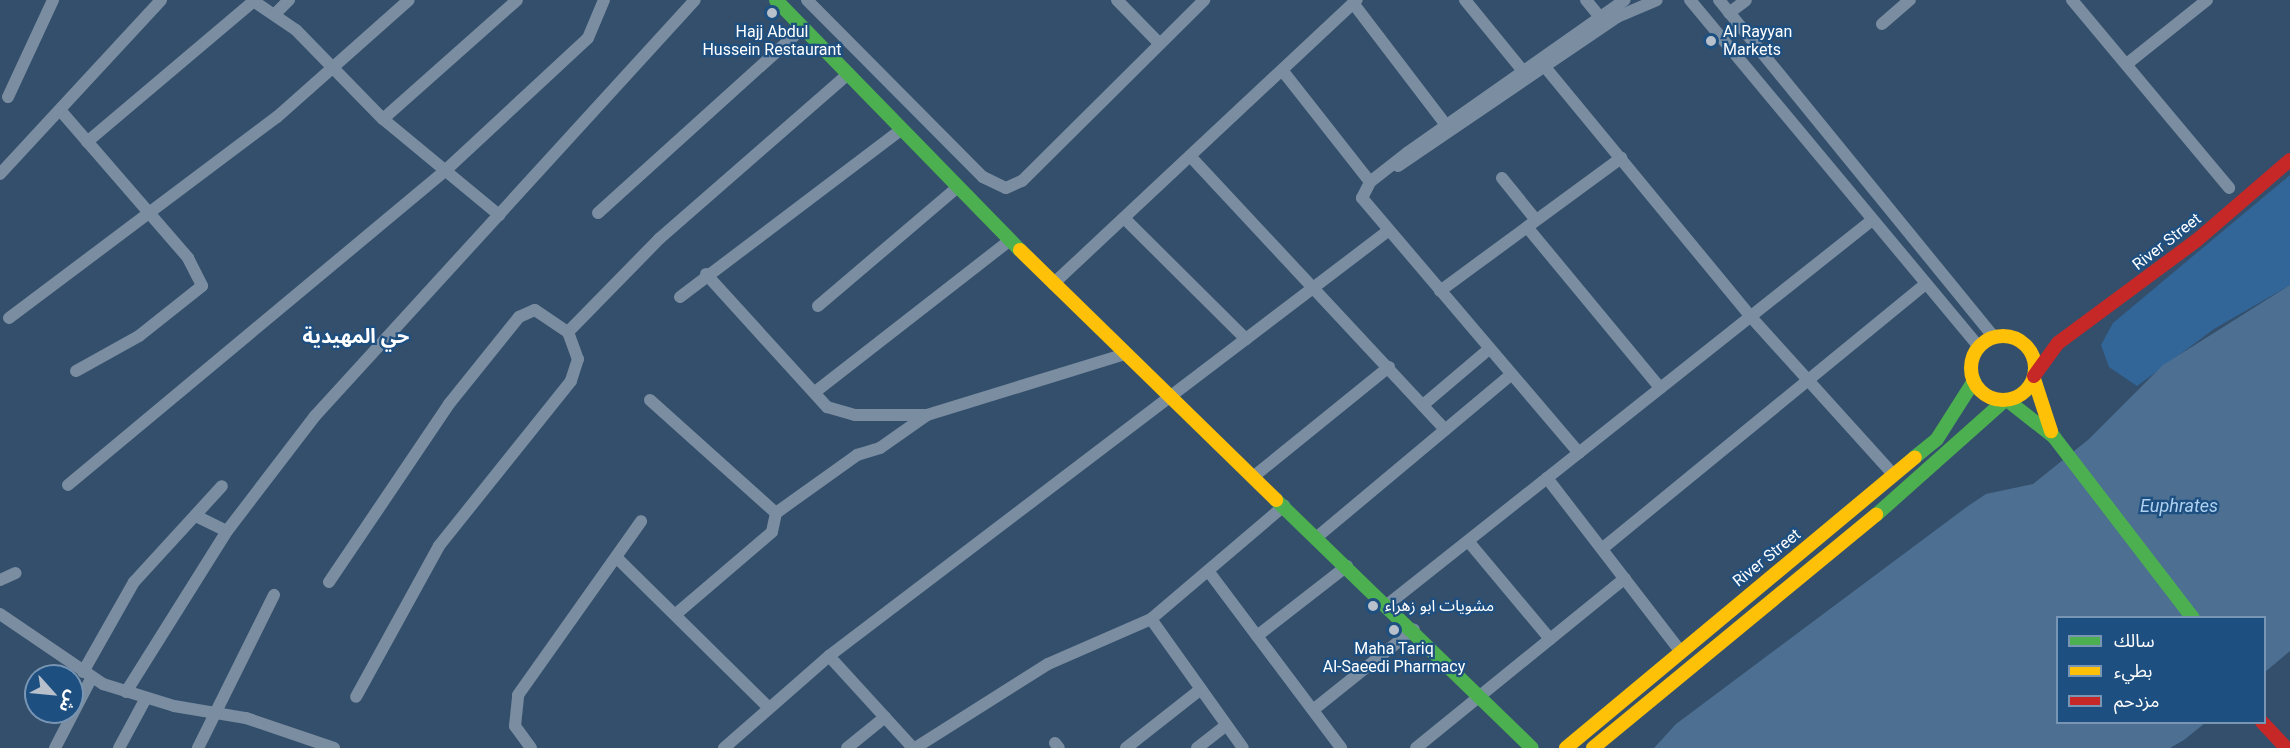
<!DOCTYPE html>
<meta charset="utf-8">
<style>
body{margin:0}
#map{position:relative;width:2290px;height:748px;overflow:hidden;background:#344f6b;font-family:Roboto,"Noto Sans Arabic",sans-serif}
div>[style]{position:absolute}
.green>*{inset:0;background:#326698}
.water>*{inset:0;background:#4c6f92}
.street>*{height:12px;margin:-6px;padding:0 6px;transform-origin:6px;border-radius:6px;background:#7a8da1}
.fast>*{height:14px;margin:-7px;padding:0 7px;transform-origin:7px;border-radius:7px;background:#4caf50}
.slow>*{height:14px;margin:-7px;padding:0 7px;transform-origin:7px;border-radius:7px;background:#ffc107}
.slow>.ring{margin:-7px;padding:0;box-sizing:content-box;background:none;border:14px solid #ffc107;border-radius:50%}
.jam>*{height:14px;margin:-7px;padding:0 7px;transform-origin:7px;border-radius:7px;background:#c62828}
.dots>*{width:16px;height:16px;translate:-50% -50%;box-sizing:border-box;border:3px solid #1e4f81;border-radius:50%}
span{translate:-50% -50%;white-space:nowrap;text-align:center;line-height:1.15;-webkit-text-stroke:4.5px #1e4f81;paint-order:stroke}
.poi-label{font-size:16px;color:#fff}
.left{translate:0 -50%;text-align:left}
.street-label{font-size:16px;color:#fff}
.water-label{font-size:18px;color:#afd1f0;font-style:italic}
.quarter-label{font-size:20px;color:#fff;font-weight:700}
.legend{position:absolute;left:2056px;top:616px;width:210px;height:108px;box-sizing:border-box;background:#1e4f81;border:2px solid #7895b3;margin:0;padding:8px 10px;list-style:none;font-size:18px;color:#fff}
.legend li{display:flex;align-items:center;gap:12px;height:30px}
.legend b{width:30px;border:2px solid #7895b3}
.north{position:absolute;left:24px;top:664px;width:60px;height:60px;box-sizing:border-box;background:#1e4f81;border:2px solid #7895b3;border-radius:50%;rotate:117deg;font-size:16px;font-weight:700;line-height:24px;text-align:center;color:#fff}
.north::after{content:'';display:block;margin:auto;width:21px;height:27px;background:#b8c1cb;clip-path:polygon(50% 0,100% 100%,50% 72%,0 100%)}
</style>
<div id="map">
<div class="green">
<i style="clip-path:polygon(2290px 175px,2290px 285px,2214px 329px,2137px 386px,2109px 367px,2101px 345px,2113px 323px)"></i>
</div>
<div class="water">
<i style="clip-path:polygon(2290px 285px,2290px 651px,2265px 672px,2264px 618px,2058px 618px,2058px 722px,2205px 723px,2184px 740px,2170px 748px,1654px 748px,1676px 724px,1968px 506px,1986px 494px,2033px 484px,2089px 439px,2163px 365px)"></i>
</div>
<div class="street">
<i style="left:252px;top:0;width:53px;rotate:34.3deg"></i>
<i style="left:296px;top:30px;width:124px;rotate:45.7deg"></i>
<i style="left:383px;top:119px;width:151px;rotate:39.6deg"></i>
<i style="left:807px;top:0;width:250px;rotate:45.2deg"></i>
<i style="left:983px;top:177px;width:25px;rotate:26deg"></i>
<i style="left:1006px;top:188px;width:17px;rotate:-24deg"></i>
<i style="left:1022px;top:181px;width:257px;rotate:-44.8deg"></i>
<i style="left:1117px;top:0;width:60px;rotate:45.7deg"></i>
<i style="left:1465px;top:0;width:92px;rotate:50.8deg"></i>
<i style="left:1586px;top:0;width:21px;rotate:51deg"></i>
<i style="left:1690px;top:0;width:452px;rotate:50.2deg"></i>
<i style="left:1719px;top:0;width:435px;rotate:50.8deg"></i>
<i style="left:2072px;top:0;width:245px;rotate:50.1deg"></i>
<i style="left:1353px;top:3px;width:153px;rotate:52.7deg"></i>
<i style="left:1729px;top:13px;width:21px;rotate:-37deg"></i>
<i style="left:275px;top:14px;width:20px;rotate:-45deg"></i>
<i style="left:1882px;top:24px;width:37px;rotate:-41deg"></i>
<i style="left:2128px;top:63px;width:101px;rotate:-38.6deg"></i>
<i style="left:1545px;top:67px;width:324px;rotate:50.5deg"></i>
<i style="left:1751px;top:317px;width:213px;rotate:47.9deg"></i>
<i style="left:1282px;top:70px;width:142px;rotate:51.8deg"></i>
<i style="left:8px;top:97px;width:107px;rotate:-65.1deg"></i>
<i style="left:60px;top:110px;width:196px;rotate:49.1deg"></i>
<i style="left:188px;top:258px;width:31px;rotate:63deg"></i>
<i style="left:202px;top:286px;width:80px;rotate:141.6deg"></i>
<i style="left:139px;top:336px;width:72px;rotate:150.9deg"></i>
<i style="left:383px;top:119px;width:179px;rotate:-41.6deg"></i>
<i style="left:87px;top:142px;width:219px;rotate:-40.2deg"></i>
<i style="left:1190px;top:156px;width:374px;rotate:47deg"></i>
<i style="left:1398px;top:166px;width:265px;rotate:-34.2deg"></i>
<i style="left:1617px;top:17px;width:43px;rotate:-23deg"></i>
<i style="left:0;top:174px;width:237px;rotate:-47.2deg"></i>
<i style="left:1502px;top:178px;width:54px;rotate:51deg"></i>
<i style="left:598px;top:213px;width:276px;rotate:-42.1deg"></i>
<i style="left:1124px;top:218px;width:172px;rotate:44.8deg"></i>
<i style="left:1527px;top:227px;width:209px;rotate:50.4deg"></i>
<i style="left:706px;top:274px;width:180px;rotate:47.7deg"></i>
<i style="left:827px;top:407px;width:29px;rotate:16deg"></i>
<i style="left:855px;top:415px;width:72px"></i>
<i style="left:1053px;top:284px;width:416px;rotate:-43.1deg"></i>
<i style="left:1440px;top:291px;width:225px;rotate:-36.3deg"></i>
<i style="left:680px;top:297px;width:278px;rotate:-37.1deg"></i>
<i style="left:818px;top:306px;width:184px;rotate:-40.4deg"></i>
<i style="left:9px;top:318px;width:335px;rotate:-36.9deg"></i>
<i style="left:277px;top:117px;width:176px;rotate:-41.6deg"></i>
<i style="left:568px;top:332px;width:130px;rotate:-45.6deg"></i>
<i style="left:659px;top:239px;width:251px;rotate:-41.1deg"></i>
<i style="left:815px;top:392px;width:247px;rotate:-37.9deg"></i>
<i style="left:650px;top:400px;width:169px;rotate:41.9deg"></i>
<i style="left:776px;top:513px;width:19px;rotate:102deg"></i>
<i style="left:772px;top:532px;width:126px;rotate:139.5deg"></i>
<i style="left:1423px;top:405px;width:87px;rotate:-40.3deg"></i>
<i style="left:1579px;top:453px;width:335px;rotate:-130.4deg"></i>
<i style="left:1362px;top:198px;width:18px;rotate:-63deg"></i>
<i style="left:1370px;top:182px;width:47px;rotate:-38.1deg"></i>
<i style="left:1407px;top:153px;width:266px;rotate:-35.1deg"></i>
<i style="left:1253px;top:477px;width:175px;rotate:-39deg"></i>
<i style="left:1547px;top:478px;width:218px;rotate:52.4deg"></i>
<i style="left:68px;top:485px;width:493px;rotate:-39.8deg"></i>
<i style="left:447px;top:169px;width:192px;rotate:-42.9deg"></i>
<i style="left:588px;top:38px;width:41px;rotate:-67.2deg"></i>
<i style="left:776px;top:513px;width:100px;rotate:-35.6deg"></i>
<i style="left:857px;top:455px;width:24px;rotate:-17deg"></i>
<i style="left:880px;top:448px;width:57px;rotate:-35.1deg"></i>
<i style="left:927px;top:415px;width:207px;rotate:-17.1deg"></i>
<i style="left:198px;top:517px;width:32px;rotate:26deg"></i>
<i style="left:1317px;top:537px;width:253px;rotate:-39.9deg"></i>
<i style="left:1468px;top:541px;width:128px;rotate:50.1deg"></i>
<i style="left:1603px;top:548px;width:415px;rotate:-39.3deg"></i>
<i style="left:617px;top:558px;width:212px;rotate:44.6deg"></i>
<i style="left:1209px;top:572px;width:220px;rotate:53.1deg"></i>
<i style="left:0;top:580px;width:17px;rotate:-24deg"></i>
<i style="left:329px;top:582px;width:215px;rotate:-56deg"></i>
<i style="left:449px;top:404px;width:112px;rotate:-51.2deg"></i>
<i style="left:519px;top:317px;width:17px;rotate:-24deg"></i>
<i style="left:535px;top:310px;width:40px;rotate:34deg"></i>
<i style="left:568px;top:332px;width:29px;rotate:70deg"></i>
<i style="left:578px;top:359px;width:23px;rotate:108deg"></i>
<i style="left:571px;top:381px;width:211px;rotate:128.7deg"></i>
<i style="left:439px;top:546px;width:172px;rotate:118.8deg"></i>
<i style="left:1387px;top:605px;width:618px;rotate:-38.43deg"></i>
<i style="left:0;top:614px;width:125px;rotate:34.2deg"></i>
<i style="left:103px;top:684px;width:74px;rotate:17.2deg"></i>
<i style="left:174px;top:706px;width:73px;rotate:9.5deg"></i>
<i style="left:246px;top:718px;width:93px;rotate:18.8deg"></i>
<i style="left:1151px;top:619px;width:158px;rotate:54.5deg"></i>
<i style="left:1257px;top:636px;width:114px;rotate:-37.9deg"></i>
<i style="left:829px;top:656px;width:125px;rotate:47.6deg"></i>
<i style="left:83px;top:672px;width:103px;rotate:-60.5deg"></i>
<i style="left:134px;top:582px;width:130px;rotate:-47.5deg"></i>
<i style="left:126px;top:692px;width:190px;rotate:-57.9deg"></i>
<i style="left:227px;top:531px;width:145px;rotate:-52.6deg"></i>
<i style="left:315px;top:416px;width:563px;rotate:-47.59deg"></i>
<i style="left:1313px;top:710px;width:129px;rotate:-38.7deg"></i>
<i style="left:1055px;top:743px;width:6px;rotate:51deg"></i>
<i style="left:55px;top:748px;width:80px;rotate:-62.5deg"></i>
<i style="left:119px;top:748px;width:57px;rotate:-61.6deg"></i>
<i style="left:198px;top:748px;width:171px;rotate:-63.6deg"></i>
<i style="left:531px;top:748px;width:27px;rotate:-126deg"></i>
<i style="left:515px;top:726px;width:31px;rotate:-84deg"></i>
<i style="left:518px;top:695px;width:213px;rotate:-54.7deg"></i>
<i style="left:724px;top:748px;width:140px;rotate:-41.2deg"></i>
<i style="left:829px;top:656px;width:702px;rotate:-37.25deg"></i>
<i style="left:847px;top:748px;width:49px;rotate:-39.2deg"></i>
<i style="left:915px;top:748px;width:157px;rotate:-32.3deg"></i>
<i style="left:1048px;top:664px;width:112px;rotate:-23.6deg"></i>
<i style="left:1151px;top:619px;width:175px;rotate:-40.4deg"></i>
<i style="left:1126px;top:748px;width:95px;rotate:-38.2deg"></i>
<i style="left:1197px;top:748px;width:37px;rotate:-38deg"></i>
<i style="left:1416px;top:748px;width:269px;rotate:-39.1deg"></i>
</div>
<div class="fast">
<i style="left:776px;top:0;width:349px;rotate:45.7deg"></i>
<i style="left:2007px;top:400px;width:60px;rotate:38.2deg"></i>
<i style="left:2054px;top:437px;width:228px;rotate:52.5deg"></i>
<i style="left:1915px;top:457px;width:28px;rotate:-39deg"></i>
<i style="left:1937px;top:439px;width:69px;rotate:-57.5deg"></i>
<i style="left:1276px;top:500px;width:356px;rotate:44.1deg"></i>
<i style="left:1876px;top:515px;width:173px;rotate:-41.7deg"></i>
</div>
<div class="slow">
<i style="left:1020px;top:250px;width:358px;rotate:44.3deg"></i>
<i class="ring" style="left:1971px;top:336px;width:50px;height:50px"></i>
<i style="left:2034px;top:379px;width:55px;rotate:71.9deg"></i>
<i style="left:1566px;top:748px;width:454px;rotate:-39.8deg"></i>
<i style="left:1593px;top:748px;width:367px;rotate:-39.5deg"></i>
</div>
<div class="jam">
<i style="left:2034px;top:376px;width:41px;rotate:-54deg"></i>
<i style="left:2058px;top:343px;width:172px;rotate:-36.5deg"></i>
<i style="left:2196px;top:241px;width:124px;rotate:-40.8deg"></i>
<i style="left:2262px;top:722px;width:35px;rotate:47deg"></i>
</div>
<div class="dots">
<i style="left:772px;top:13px;background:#b8c1cb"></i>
<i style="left:1711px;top:41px;background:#b8c1cb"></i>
<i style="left:1373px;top:606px;background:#b8c1cb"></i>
<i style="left:1394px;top:630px;background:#b8c1cb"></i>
</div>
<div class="poi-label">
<span style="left:772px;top:41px">Hajj Abdul<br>Hussein Restaurant</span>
<span class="left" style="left:1723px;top:41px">Al Rayyan<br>Markets</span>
<span class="left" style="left:1385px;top:606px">مشويات ابو زهراء</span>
<span style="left:1394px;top:658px">Maha Tariq<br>Al-Saeedi Pharmacy</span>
</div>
<div class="street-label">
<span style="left:2167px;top:242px;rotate:-38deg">River Street</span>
<span style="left:1767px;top:558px;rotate:-39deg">River Street</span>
</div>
<div class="water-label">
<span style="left:2179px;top:506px">Euphrates</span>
</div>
<div class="quarter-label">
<span style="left:356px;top:336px">حي المهيدية</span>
</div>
<ul class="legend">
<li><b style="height:8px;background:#4caf50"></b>سالك</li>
<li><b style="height:8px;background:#ffc107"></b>بطيء</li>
<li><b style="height:8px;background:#c62828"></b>مزدحم</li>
</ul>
<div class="north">ش</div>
</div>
